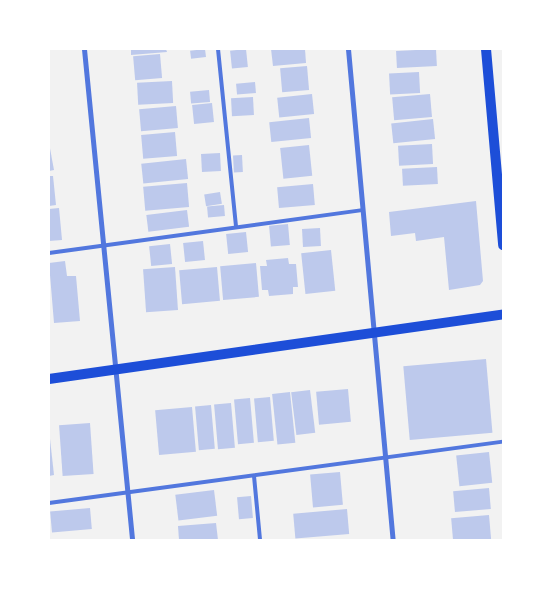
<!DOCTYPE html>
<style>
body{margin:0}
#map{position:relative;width:552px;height:589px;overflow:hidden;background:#f2f2f2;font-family:"Golos Text",sans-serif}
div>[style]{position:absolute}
.building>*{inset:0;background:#bdc9ec;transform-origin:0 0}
.service>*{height:4px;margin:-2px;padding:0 2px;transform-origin:2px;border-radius:2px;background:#5277de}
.minor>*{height:5px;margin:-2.5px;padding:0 2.5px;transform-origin:2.5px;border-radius:2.5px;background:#5277de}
.secondary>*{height:10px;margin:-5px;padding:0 5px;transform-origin:5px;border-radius:5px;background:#1d4ed8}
span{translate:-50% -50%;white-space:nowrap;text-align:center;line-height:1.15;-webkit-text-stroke:4px #fff;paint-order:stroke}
.frame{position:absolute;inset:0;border:50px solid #fff;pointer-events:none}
</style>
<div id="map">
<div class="building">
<i style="clip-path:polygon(131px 49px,166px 49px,167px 52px,131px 55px)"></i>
<i style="left:205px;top:49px;width:8px;height:15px;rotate:83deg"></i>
<i style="left:246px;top:49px;width:18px;height:16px;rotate:84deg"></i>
<i style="clip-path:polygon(271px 49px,305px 49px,306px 63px,273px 66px)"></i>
<i style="left:436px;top:49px;width:17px;height:40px;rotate:87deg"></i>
<i style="left:160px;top:54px;width:24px;height:27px;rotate:85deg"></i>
<i style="left:307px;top:66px;width:24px;height:27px;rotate:85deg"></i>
<i style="left:419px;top:72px;width:21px;height:30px;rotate:87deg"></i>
<i style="left:172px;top:81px;width:22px;height:35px;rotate:87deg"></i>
<i style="left:255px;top:82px;width:11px;height:19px;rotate:85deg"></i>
<i style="left:209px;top:90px;width:12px;height:19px;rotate:85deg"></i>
<i style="left:312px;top:94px;width:20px;height:35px;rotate:84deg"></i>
<i style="left:430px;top:94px;width:23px;height:38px;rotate:85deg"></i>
<i style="left:253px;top:97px;width:18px;height:22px;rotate:87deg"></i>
<i style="left:212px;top:103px;width:19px;height:20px;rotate:84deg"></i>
<i style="left:176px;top:106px;width:22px;height:37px;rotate:85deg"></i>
<i style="left:309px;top:118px;width:20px;height:40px;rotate:84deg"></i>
<i style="left:433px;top:119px;width:20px;height:42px;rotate:84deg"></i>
<i style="left:175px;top:132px;width:24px;height:34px;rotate:85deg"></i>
<i style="clip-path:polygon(49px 143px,54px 170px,49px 171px)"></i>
<i style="left:432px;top:144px;width:20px;height:34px;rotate:87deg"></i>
<i style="left:309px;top:145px;width:31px;height:29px;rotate:84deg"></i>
<i style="left:220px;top:153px;width:18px;height:19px;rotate:87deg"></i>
<i style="left:242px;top:155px;width:17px;height:9px;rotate:87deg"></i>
<i style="left:186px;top:159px;width:20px;height:45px;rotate:84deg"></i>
<i style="left:437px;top:167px;width:17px;height:35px;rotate:87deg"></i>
<i style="clip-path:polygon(49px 176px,53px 176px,56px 205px,49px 206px)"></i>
<i style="left:187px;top:183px;width:24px;height:44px;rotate:85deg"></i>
<i style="left:313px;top:184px;width:21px;height:36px;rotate:85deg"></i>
<i style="left:220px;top:192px;width:12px;height:16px;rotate:81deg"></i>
<i style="clip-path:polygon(476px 201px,483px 281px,480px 285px,449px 290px,444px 237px,416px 241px,415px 233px,391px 236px,389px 212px)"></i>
<i style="left:224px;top:205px;width:11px;height:17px;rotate:85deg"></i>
<i style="clip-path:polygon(59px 208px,62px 240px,49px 241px,49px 209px)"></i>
<i style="left:187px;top:210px;width:17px;height:41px;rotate:83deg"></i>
<i style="left:288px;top:224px;width:21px;height:19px;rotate:85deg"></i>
<i style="left:320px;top:228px;width:18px;height:18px;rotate:87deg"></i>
<i style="left:246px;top:232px;width:20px;height:20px;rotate:84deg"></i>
<i style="left:203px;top:241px;width:19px;height:20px;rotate:84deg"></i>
<i style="left:170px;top:244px;width:20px;height:21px;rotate:84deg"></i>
<i style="left:331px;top:250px;width:41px;height:30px;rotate:84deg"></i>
<i style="clip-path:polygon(288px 258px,289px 264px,296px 264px,298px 287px,293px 287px,293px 294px,269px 296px,268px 290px,262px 290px,260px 266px,267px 266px,266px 260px)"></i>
<i style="clip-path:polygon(65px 261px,67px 276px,76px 276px,80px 321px,54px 323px,49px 263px)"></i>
<i style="left:256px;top:263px;width:34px;height:36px;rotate:85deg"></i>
<i style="left:175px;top:267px;width:43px;height:32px;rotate:86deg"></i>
<i style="left:217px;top:267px;width:34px;height:38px;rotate:85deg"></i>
<i style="left:486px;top:359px;width:74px;height:83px;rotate:85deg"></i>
<i style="left:348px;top:389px;width:33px;height:32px;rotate:85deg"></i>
<i style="left:310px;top:390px;width:43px;height:19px;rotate:83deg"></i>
<i style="left:290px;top:392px;width:51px;height:18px;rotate:84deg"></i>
<i style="left:270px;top:397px;width:44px;height:16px;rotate:85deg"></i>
<i style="left:250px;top:398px;width:45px;height:16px;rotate:85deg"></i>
<i style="left:231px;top:403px;width:45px;height:17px;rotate:85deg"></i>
<i style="left:211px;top:405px;width:44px;height:16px;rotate:85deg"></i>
<i style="left:192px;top:407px;width:45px;height:37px;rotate:85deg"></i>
<i style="left:90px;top:423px;width:51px;height:31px;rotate:86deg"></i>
<i style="clip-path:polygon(49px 430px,54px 475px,49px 476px)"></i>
<i style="left:489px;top:452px;width:31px;height:33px;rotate:84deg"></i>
<i style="left:340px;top:472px;width:33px;height:30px;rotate:85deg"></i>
<i style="left:489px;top:488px;width:21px;height:36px;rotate:85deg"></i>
<i style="left:214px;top:490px;width:26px;height:39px;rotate:83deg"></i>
<i style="left:251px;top:496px;width:22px;height:14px;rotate:85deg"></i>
<i style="left:90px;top:508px;width:21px;height:40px;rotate:85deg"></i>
<i style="left:347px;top:509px;width:25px;height:54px;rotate:85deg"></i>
<i style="left:489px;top:515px;width:25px;height:38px;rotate:85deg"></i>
<i style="clip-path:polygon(216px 523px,218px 540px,179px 540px,178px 526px)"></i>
</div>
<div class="service">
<i style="left:218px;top:49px;width:178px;rotate:84.2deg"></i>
<i style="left:49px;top:253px;width:316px;rotate:-7.8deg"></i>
<i style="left:254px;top:476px;width:64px;rotate:84.6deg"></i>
<i style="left:49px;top:503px;width:458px;rotate:-7.7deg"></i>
</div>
<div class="minor">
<i style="left:84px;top:49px;width:493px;rotate:84.4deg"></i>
<i style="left:348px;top:49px;width:493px;rotate:84.8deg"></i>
</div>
<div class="secondary">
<i style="left:486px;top:49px;width:197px;rotate:85deg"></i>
<i style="left:49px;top:379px;width:459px;rotate:-8.1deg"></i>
</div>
<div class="frame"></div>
</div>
